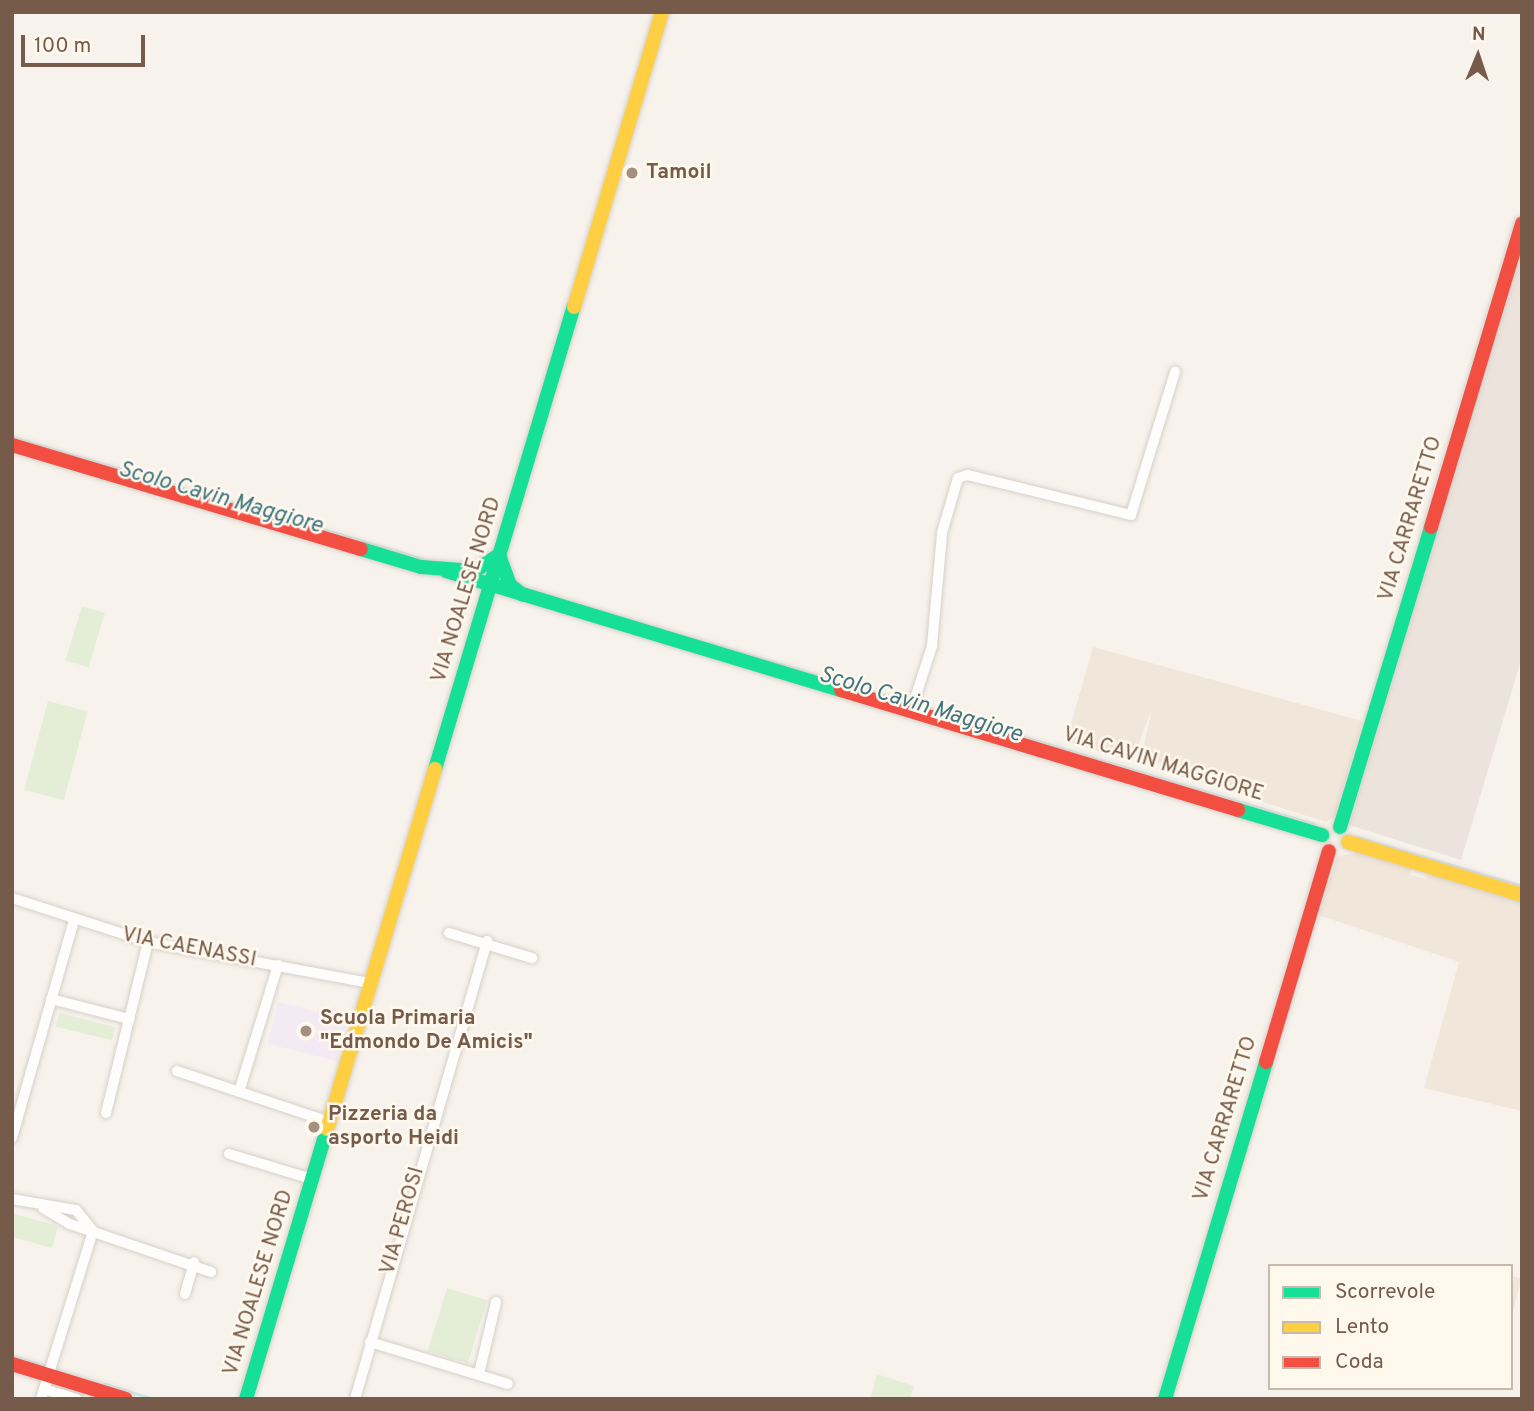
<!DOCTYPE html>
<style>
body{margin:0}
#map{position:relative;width:1534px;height:1411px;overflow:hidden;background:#f7f3ec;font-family:Overpass,sans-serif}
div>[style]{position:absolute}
.residential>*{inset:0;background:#f0e6d9;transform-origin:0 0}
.industrial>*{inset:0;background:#ebe3dc}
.education>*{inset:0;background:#f4eaf3;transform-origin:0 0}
.green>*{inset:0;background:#e4eed7;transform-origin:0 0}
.stream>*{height:2.5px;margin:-1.25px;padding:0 1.25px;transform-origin:1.25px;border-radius:1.25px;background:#cde6e8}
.roads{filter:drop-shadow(0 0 2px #d6d0ca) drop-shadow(0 0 2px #d6d0ca)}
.street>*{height:10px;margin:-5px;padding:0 5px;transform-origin:5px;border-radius:5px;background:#fefdfc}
.fast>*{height:14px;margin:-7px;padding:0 7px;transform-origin:7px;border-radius:7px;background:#16e098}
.slow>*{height:14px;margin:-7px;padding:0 7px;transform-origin:7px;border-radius:7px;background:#ffcf43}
.jam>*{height:14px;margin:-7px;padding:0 7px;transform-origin:7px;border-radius:7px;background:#f24e42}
.dots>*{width:19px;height:19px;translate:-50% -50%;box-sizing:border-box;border:4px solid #fff8ed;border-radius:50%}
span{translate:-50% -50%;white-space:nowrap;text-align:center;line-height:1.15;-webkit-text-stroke:5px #fff8ed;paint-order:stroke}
.poi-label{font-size:21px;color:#765b4b;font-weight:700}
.left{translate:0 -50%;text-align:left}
.street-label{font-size:21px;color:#765b4b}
.water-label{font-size:23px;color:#417783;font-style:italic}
.frame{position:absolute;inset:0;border:14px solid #765b4b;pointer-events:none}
.legend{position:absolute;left:1268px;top:1264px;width:245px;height:126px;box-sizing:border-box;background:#fff8ed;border:2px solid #c8b9ac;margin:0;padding:9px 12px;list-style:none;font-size:21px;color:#765b4b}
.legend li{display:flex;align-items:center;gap:14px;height:35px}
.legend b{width:35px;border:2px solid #c8b9ac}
.north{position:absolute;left:1443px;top:21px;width:70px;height:70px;-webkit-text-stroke:5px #fff8ed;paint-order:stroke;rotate:2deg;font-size:19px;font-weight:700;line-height:28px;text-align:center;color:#765b4b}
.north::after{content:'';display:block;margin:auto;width:24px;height:32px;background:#765b4b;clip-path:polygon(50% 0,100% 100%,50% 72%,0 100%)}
.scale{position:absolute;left:21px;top:35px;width:124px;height:32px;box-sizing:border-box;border:4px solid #765b4b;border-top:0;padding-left:9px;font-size:21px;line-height:24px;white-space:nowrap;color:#765b4b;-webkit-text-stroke:5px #fff8ed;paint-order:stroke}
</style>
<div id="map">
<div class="residential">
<i style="clip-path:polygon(1093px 647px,1362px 721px,1336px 816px,1326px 822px,1174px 774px,1163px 764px,1140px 761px,1152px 709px,1132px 761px,1066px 741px)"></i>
<i style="clip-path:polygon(1358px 852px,1412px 869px,1410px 875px,1426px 879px,1428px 874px,1522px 902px,1522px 1111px,1424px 1088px,1459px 962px,1318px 915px,1337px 857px)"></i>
<i style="left:1511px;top:1276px;width:11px;height:68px;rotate:15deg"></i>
</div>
<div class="industrial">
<i style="clip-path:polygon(1522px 243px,1522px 657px,1461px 860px,1349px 825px)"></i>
</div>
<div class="education">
<i style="left:278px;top:1002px;width:71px;height:43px;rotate:14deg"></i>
</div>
<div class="green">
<i style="left:82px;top:606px;width:24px;height:57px;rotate:17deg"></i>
<i style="left:48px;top:701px;width:41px;height:92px;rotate:15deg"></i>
<i style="left:59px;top:1013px;width:58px;height:14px;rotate:14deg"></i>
<i style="clip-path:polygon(12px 1213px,58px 1226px,52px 1248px,12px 1237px)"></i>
<i style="left:447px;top:1288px;width:42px;height:66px;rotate:17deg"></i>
<i style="clip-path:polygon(877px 1374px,914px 1386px,910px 1399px,870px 1399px)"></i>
</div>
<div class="stream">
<i style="left:12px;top:437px;width:434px;rotate:16.5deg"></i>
<i style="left:710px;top:643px;width:631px;rotate:16.68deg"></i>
<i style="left:1357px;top:837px;width:172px;rotate:16.5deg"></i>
<i style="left:12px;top:1356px;width:38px;rotate:17deg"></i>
<i style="left:105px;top:1384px;width:52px;rotate:16.7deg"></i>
</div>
<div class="roads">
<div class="street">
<i style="left:911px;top:711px;width:68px;rotate:-72.1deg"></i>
<i style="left:932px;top:646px;width:113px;rotate:-84.9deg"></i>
<i style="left:942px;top:533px;width:57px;rotate:-73.8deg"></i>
<i style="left:958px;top:478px;width:10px;rotate:-17deg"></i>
<i style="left:968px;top:475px;width:168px;rotate:13.8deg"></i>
<i style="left:1131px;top:515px;width:150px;rotate:-72.9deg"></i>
<i style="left:12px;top:898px;width:143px;rotate:17.9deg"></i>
<i style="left:148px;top:942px;width:226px;rotate:10.5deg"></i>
<i style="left:449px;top:933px;width:87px;rotate:16.8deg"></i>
<i style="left:51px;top:999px;width:81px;rotate:14.4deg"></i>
<i style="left:177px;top:1071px;width:160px;rotate:18.5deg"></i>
<i style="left:239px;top:1092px;width:133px;rotate:-72.9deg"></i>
<i style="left:106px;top:1113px;width:176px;rotate:-76.2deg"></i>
<i style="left:12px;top:1138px;width:226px;rotate:-74.1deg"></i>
<i style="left:229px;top:1154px;width:87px;rotate:16.8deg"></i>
<i style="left:12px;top:1199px;width:65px;rotate:9.8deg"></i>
<i style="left:76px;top:1210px;width:27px;rotate:51deg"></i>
<i style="left:43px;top:1208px;width:31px;rotate:31deg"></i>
<i style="left:70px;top:1224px;width:149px;rotate:18.8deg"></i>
<i style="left:185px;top:1294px;width:33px;rotate:-74deg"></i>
<i style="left:370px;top:1342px;width:144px;rotate:16.9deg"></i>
<i style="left:479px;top:1374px;width:74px;rotate:-76.7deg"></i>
<i style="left:44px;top:1389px;width:34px;rotate:17deg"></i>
<i style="left:41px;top:1399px;width:176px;rotate:-72.8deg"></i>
<i style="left:355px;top:1399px;width:477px;rotate:-73.9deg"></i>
</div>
<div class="fast">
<i style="left:361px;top:549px;width:63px;rotate:16.7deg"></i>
<i style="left:421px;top:567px;width:54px;rotate:4.2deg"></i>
<i style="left:475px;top:571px;width:29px;rotate:-34deg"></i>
<i style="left:499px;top:555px;width:32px;rotate:70deg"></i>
<i style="left:510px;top:585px;width:16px;rotate:38deg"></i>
<i style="left:446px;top:571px;width:413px;rotate:16.8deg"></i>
<i style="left:435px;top:769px;width:482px;rotate:-73.3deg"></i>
<i style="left:1238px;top:810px;width:88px;rotate:16.6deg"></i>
<i style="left:1340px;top:827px;width:313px;rotate:-73.1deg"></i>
<i style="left:246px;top:1399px;width:282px;rotate:-73.3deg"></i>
<i style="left:1165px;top:1399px;width:352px;rotate:-73.3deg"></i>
</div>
<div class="slow">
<i style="left:574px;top:307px;width:308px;rotate:-73.4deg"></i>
<i style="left:1348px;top:842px;width:182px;rotate:16.9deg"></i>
<i style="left:327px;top:1129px;width:376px;rotate:-73.3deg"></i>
</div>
<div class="jam">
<i style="left:12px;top:445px;width:364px;rotate:16.6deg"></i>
<i style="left:1431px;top:527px;width:317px;rotate:-73.3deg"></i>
<i style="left:841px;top:690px;width:415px;rotate:16.8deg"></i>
<i style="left:1266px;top:1062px;width:220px;rotate:-73.4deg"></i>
<i style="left:12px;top:1364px;width:119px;rotate:17.1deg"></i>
</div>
</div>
<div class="dots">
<i style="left:632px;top:173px;background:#a39083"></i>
<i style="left:306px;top:1031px;background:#a39083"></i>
<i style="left:314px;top:1127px;background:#a39083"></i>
</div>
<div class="poi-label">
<span class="left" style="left:646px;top:173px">Tamoil</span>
<span class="left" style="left:320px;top:1031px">Scuola Primaria<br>"Edmondo De Amicis"</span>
<span class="left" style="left:328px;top:1127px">Pizzeria da<br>asporto Heidi</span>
</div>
<div class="street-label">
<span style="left:1411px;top:519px;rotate:-73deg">VIA CARRARETTO</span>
<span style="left:467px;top:590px;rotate:-73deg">VIA NOALESE NORD</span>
<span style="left:1163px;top:765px;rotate:17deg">VIA CAVIN MAGGIORE</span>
<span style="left:189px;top:948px;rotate:11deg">VIA CAENASSI</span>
<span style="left:1226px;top:1119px;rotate:-73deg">VIA CARRARETTO</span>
<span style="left:403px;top:1221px;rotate:-74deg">VIA PEROSI</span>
<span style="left:259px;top:1283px;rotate:-73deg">VIA NOALESE NORD</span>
</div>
<div class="water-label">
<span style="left:220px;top:499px;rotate:16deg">Scolo Cavin Maggiore</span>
<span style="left:920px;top:706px;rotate:17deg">Scolo Cavin Maggiore</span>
</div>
<div class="frame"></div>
<ul class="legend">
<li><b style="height:9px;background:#16e098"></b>Scorrevole</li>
<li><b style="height:9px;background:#ffcf43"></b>Lento</li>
<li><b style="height:9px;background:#f24e42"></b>Coda</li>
</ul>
<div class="north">N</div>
<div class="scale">100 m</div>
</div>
